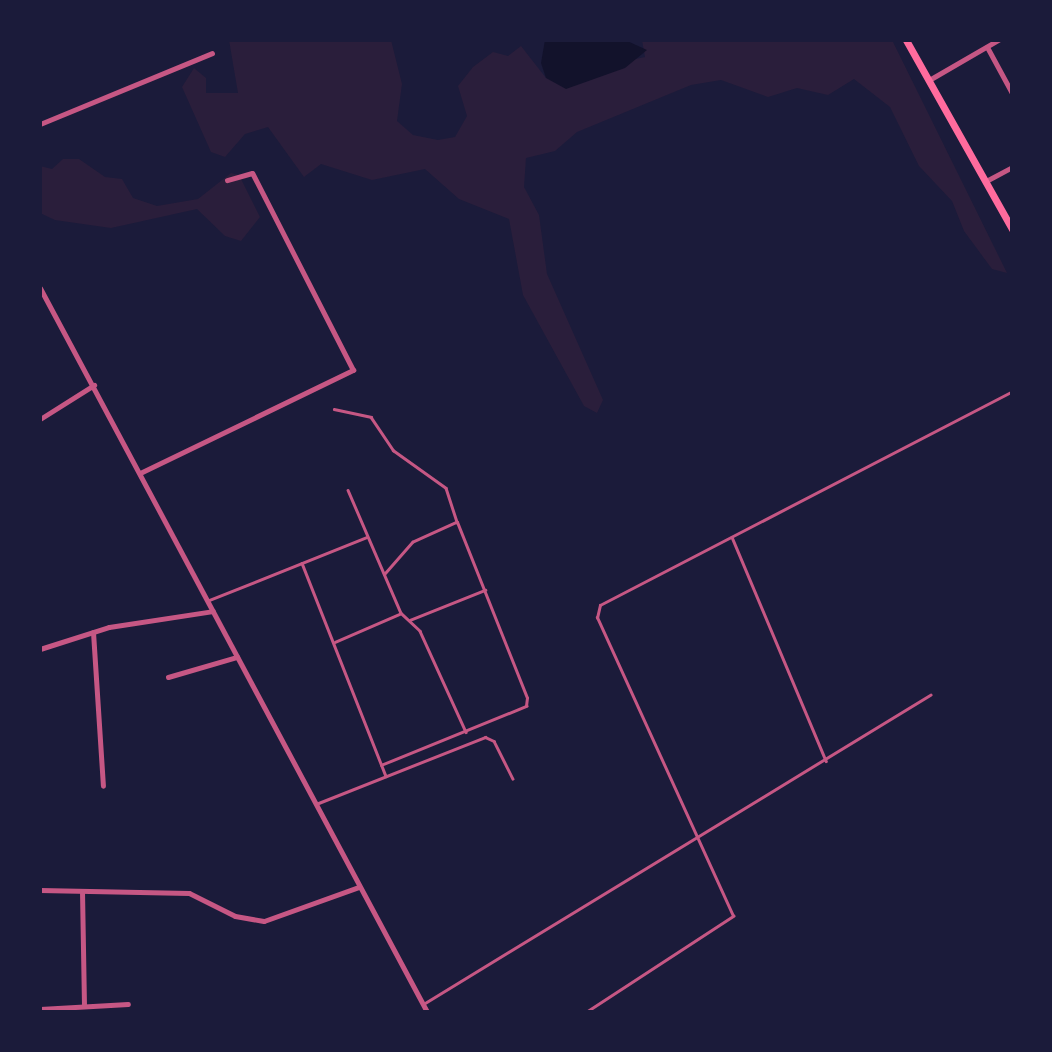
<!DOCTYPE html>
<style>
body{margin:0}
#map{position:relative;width:1052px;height:1052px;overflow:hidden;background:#1b1b3a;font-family:Manrope,sans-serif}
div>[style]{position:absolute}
.green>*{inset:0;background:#2a1e3b}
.water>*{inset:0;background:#12122b}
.service>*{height:2.5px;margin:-1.25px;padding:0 1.25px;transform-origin:1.25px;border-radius:1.25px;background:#c65784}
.minor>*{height:5px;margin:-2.5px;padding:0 2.5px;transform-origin:2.5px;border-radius:2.5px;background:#c65784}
.secondary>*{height:7px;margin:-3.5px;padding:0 3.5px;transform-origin:3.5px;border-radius:3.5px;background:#ff6b9d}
span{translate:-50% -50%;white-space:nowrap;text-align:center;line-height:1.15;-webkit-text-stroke:5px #1b1b3a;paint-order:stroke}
.frame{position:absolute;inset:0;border:42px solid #1b1b3a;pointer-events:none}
</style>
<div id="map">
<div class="green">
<i style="clip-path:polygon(229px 40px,391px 40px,402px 84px,397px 121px,413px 135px,438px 140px,455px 137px,467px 116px,458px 86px,473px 67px,493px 52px,508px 56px,521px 46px,546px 78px,645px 57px,642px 40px,892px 40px,1007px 273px,992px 269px,964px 231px,952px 201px,919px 166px,890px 107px,854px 79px,828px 95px,797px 88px,768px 97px,721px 80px,691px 85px,577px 132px,555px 151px,526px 158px,524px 187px,539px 215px,547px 274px,603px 400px,597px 413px,584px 406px,523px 295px,509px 219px,459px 199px,425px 169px,372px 180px,321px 164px,304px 177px,268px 127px,245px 134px,225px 157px,211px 152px,182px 87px,194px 68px,206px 78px,206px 93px,238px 93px)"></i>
<i style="clip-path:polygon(63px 159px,79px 159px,105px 177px,122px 179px,133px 198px,157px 206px,198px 199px,231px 173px,239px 175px,260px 217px,241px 241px,225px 236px,197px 209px,111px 228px,55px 220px,40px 213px,40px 166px,52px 169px)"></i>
</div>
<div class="water">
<i style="clip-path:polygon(545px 40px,625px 40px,647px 50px,625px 68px,566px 89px,546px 78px,541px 63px)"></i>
</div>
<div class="service">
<i style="left:334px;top:409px;width:38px;rotate:12deg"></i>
<i style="left:371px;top:417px;width:40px;rotate:56deg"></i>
<i style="left:393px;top:450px;width:65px;rotate:35.6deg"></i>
<i style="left:446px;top:488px;width:36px;rotate:72deg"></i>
<i style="left:348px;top:490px;width:134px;rotate:66.7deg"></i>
<i style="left:401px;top:613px;width:26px;rotate:43deg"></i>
<i style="left:420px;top:631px;width:111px;rotate:65.5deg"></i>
<i style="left:732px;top:537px;width:243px;rotate:67.2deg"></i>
<i style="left:302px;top:563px;width:229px;rotate:68.5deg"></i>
<i style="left:207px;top:601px;width:172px;rotate:-21.8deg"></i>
<i style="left:410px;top:620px;width:81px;rotate:-21.8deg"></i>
<i style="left:335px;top:642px;width:70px;rotate:-23.6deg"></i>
<i style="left:381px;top:765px;width:157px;rotate:-22.1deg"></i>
<i style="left:526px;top:706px;width:8px;rotate:-83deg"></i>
<i style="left:527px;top:698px;width:189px;rotate:-111.7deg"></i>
<i style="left:457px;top:522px;width:48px;rotate:155.6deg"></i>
<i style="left:413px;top:542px;width:43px;rotate:131.2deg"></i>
<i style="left:316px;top:804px;width:182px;rotate:-21.6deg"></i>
<i style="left:485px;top:737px;width:10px;rotate:24deg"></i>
<i style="left:494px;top:741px;width:42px;rotate:63.4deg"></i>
<i style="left:425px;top:1003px;width:592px;rotate:-31.38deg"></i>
<i style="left:586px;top:1012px;width:176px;rotate:-33.1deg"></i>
<i style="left:733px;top:916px;width:328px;rotate:-114.5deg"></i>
<i style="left:597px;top:618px;width:13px;rotate:-77deg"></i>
<i style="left:600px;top:605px;width:464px;rotate:-27.4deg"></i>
</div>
<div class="minor">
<i style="left:987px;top:47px;width:52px;rotate:61.5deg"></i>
<i style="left:929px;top:80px;width:80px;rotate:-30.1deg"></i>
<i style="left:40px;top:124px;width:186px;rotate:-22.4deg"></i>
<i style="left:986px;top:181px;width:30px;rotate:-28deg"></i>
<i style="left:40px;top:288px;width:821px;rotate:61.87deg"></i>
<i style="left:40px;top:419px;width:64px;rotate:-32.2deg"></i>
<i style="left:140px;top:473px;width:237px;rotate:-25.8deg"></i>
<i style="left:353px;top:370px;width:221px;rotate:-117.1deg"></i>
<i style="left:252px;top:173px;width:26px;rotate:164deg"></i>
<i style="left:93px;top:632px;width:154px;rotate:86.3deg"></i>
<i style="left:40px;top:649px;width:72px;rotate:-17.7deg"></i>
<i style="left:109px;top:627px;width:105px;rotate:-8.7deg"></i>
<i style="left:168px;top:677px;width:72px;rotate:-16.2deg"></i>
<i style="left:40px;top:890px;width:149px;rotate:1.2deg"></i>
<i style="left:189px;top:893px;width:51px;rotate:26.6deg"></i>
<i style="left:235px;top:916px;width:29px;rotate:10deg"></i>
<i style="left:264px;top:921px;width:101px;rotate:-19.7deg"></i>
<i style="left:82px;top:891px;width:115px;rotate:89deg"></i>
<i style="left:40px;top:1009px;width:88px;rotate:-3.3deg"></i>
</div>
<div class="secondary">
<i style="left:906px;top:40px;width:217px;rotate:60.7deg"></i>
</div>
<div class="frame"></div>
</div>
